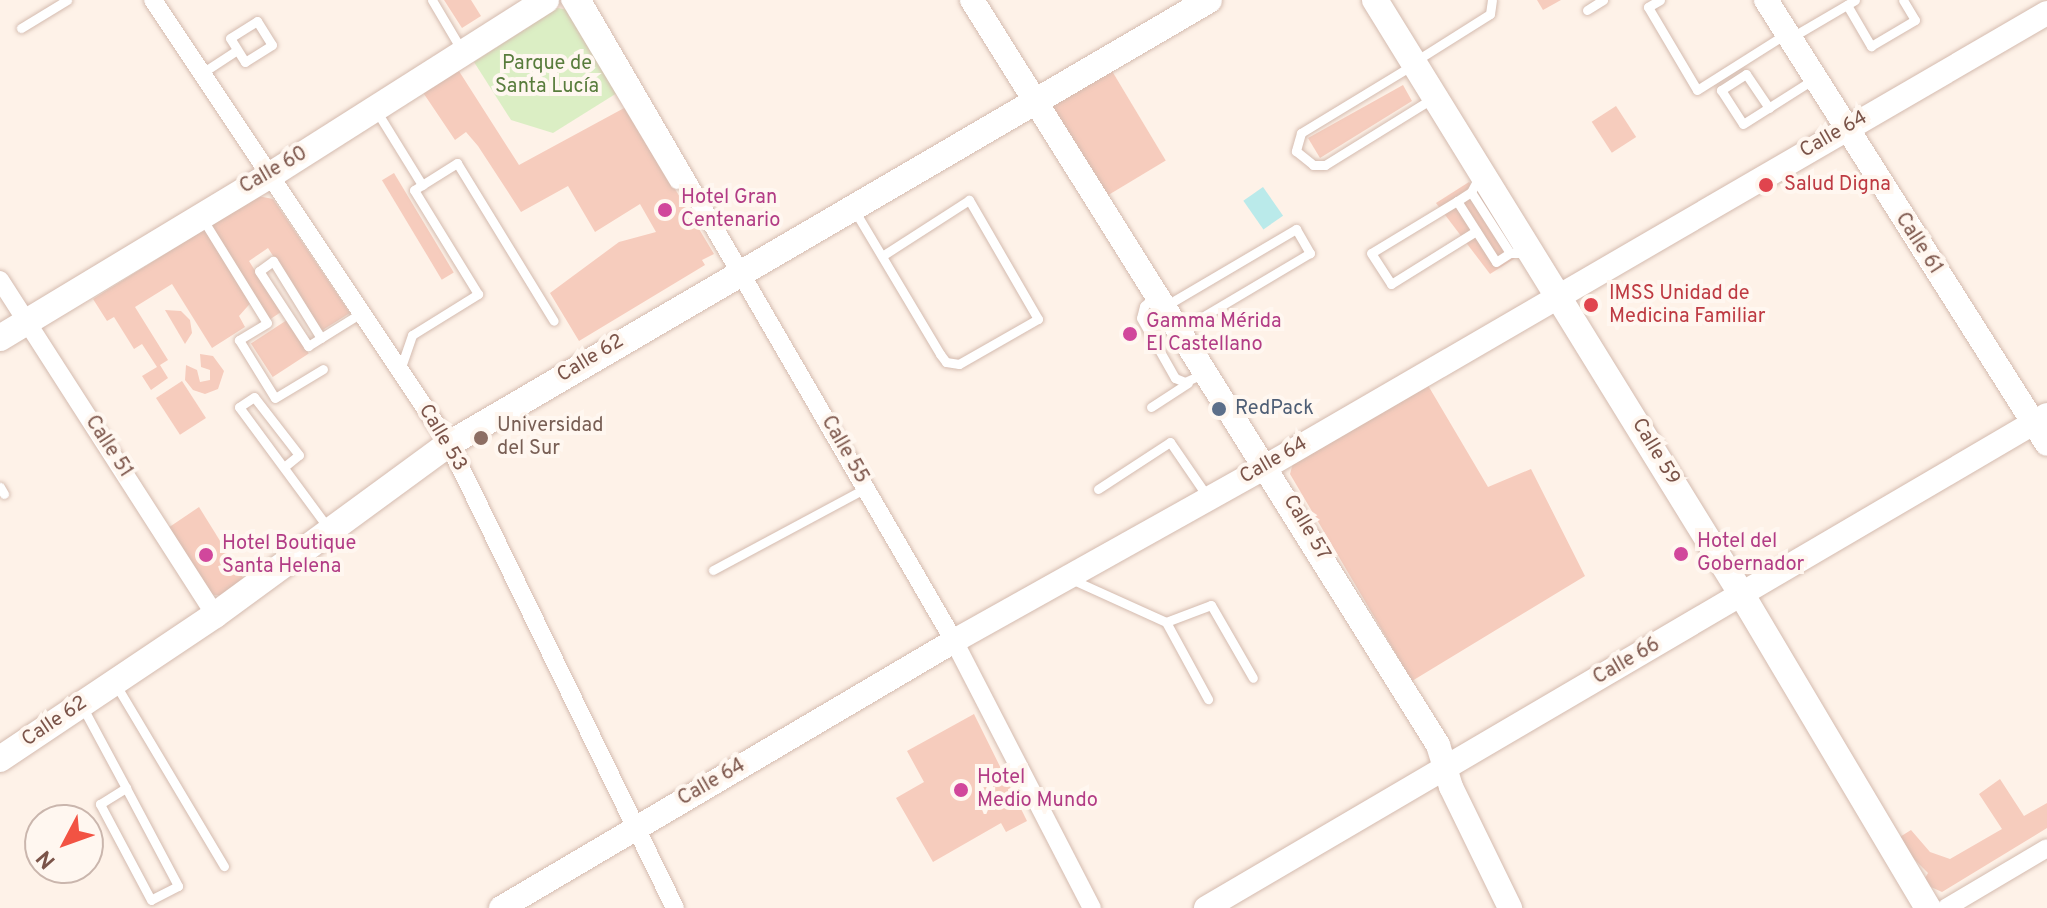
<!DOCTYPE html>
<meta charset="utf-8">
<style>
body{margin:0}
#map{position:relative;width:2047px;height:908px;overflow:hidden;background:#fef2e8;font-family:Overpass,sans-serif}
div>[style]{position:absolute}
.green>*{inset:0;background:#dbeec4}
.water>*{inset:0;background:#baeaea;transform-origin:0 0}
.building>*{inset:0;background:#f6ccbd;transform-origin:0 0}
.roads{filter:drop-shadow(0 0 2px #d4bbaf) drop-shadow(0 0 2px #d4bbaf)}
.service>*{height:9px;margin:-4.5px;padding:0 4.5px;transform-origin:4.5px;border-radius:4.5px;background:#fff}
.pedestrian>*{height:14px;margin:-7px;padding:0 7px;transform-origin:7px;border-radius:7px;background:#fff}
.minor>*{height:18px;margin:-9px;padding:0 9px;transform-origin:9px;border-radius:9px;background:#fff}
.tertiary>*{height:24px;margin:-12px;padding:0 12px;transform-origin:12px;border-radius:12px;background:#fff}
.secondary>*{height:26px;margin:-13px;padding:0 13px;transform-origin:13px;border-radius:13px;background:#fff}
.dots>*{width:22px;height:22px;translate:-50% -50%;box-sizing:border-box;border:4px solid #fff7f0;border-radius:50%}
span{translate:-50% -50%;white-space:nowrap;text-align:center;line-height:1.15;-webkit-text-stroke:8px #fff7f0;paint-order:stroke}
.park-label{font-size:20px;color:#587c3c}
.street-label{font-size:20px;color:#7b5449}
.health-label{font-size:20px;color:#be3a42}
.left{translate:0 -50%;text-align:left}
.hotel-label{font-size:20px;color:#b23c85}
.service-label{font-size:20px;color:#4e5e75}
.education-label{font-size:20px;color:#785e54}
.north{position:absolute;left:24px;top:804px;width:80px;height:80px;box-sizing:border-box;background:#fff7f0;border:2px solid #cab6ad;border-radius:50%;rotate:229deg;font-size:22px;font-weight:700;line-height:32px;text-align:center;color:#7b5449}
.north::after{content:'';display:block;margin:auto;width:28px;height:36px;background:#f25343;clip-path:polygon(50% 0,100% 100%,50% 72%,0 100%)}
</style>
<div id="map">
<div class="green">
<i style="clip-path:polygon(558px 8px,568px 10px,617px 93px,553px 133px,511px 120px,474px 62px)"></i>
</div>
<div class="water">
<i style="left:1263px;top:187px;width:35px;height:24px;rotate:55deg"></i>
</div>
<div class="building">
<i style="clip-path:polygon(444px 0,471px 0,481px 16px,462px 28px)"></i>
<i style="clip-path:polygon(1537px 0,1561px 0,1543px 10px)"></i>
<i style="left:1106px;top:61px;width:116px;height:80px;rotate:59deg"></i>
<i style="clip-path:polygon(457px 68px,519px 165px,626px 107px,714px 254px,702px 260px,705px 265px,579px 341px,550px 293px,619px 242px,656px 232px,640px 204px,595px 232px,568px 186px,521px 212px,478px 146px,466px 132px,455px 140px,422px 91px)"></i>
<i style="clip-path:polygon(1403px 85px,1412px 101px,1320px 158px,1308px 138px)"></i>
<i style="left:1616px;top:106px;width:37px;height:29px;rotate:57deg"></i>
<i style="left:394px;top:173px;width:116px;height:14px;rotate:59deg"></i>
<i style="clip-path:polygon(1469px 182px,1517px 257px,1490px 274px,1436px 203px)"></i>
<i style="clip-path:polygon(258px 196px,273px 199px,350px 313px,321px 331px,268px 248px,249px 261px,281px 312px,269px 320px,255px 298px,239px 316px,245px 327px,212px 348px,172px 284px,135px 307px,168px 360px,160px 365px,168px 378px,151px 390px,142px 376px,157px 367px,142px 344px,134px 349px,114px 317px,107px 321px,93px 299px)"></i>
<i style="clip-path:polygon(165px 310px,181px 311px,190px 320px,192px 333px,185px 344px)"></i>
<i style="left:287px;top:320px;width:40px;height:43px;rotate:57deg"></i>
<i style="clip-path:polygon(200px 354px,213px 356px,224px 371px,218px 389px,205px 394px,193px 390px,185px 380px,186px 365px,197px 370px,200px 382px,210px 380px,210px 370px,201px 367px)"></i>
<i style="left:182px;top:381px;width:44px;height:31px;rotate:57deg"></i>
<i style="clip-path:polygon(1426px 382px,1488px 487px,1531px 469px,1585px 576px,1412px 681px,1290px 474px,1293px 463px)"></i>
<i style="clip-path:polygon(199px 507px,245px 581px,223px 596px,207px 594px,165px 530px)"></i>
<i style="clip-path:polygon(974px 714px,1027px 821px,1006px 832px,1001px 823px,933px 862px,896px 798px,924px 782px,907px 751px)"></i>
<i style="clip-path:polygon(2000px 779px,2024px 816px,2047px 803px,2047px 828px,1942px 892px,1922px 883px,1928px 873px,1895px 840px,1911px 830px,1930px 852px,1950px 859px,2002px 829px,1979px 794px)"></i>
</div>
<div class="roads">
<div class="service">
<i style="left:432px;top:0;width:51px;rotate:59.4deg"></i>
<i style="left:1660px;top:0;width:14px;rotate:150deg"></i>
<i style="left:1648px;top:7px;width:96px;rotate:59.4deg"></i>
<i style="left:1697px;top:90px;width:103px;rotate:-32.3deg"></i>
<i style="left:1847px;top:5px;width:48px;rotate:59.7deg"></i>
<i style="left:1871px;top:46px;width:51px;rotate:-30.6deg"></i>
<i style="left:1915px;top:20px;width:23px;rotate:-121deg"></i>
<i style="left:1587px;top:10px;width:19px;rotate:-32deg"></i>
<i style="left:257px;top:21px;width:28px;rotate:58deg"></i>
<i style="left:272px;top:45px;width:32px;rotate:148deg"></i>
<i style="left:245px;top:62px;width:28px;rotate:-122deg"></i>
<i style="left:230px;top:38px;width:32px;rotate:-32deg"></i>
<i style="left:21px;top:28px;width:54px;rotate:-31.3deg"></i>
<i style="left:1792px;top:37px;width:73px;rotate:-30.4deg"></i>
<i style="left:1417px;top:60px;width:86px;rotate:-32.2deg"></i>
<i style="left:1490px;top:14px;width:14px;rotate:-82deg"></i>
<i style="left:1411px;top:66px;width:129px;rotate:148.7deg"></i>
<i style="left:1301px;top:133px;width:19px;rotate:106deg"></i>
<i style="left:1296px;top:151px;width:22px;rotate:39deg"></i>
<i style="left:1313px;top:165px;width:12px"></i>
<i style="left:1325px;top:165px;width:127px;rotate:-31.8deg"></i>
<i style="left:202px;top:73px;width:42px;rotate:-33.3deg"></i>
<i style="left:1769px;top:108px;width:41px;rotate:-124.1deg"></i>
<i style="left:1746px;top:74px;width:30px;rotate:147deg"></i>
<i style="left:1721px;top:90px;width:40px;rotate:57.1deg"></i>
<i style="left:1743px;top:124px;width:84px;rotate:-32.4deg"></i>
<i style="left:377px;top:112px;width:86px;rotate:58.3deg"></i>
<i style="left:1479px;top:177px;width:17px;rotate:118deg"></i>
<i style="left:1471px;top:192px;width:72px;rotate:57.4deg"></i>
<i style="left:1510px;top:253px;width:16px"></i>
<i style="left:1471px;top:192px;width:17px;rotate:147deg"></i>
<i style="left:1457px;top:201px;width:72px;rotate:57.4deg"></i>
<i style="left:1496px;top:262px;width:17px;rotate:-33deg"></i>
<i style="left:1457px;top:201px;width:100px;rotate:148.8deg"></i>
<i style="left:1371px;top:253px;width:37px;rotate:57deg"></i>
<i style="left:1391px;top:284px;width:100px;rotate:-31.9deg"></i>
<i style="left:853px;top:208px;width:170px;rotate:59.2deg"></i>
<i style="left:940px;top:354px;width:10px;rotate:53deg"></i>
<i style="left:946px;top:362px;width:13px;rotate:9deg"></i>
<i style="left:959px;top:364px;width:91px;rotate:-29.7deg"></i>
<i style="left:1038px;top:319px;width:138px;rotate:-120.1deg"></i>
<i style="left:969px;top:200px;width:103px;rotate:147.2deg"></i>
<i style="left:202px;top:218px;width:123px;rotate:58.2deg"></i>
<i style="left:267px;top:323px;width:33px;rotate:149deg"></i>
<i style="left:239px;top:340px;width:68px;rotate:58.2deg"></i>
<i style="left:275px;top:398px;width:56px;rotate:-31.1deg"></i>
<i style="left:1154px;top:297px;width:13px;rotate:138deg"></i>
<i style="left:1144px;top:306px;width:12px;rotate:104deg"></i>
<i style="left:1141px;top:318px;width:69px;rotate:60.5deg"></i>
<i style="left:1175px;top:378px;width:11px;rotate:22deg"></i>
<i style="left:1185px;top:382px;width:19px;rotate:-25deg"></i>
<i style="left:1167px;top:305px;width:150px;rotate:-30.5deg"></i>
<i style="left:1296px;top:229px;width:28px;rotate:60deg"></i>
<i style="left:1310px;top:253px;width:131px;rotate:149.3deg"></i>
<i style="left:321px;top:338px;width:91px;rotate:-121.9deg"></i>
<i style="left:273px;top:261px;width:17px;rotate:144deg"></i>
<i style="left:259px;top:271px;width:90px;rotate:56.8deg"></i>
<i style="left:308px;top:346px;width:62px;rotate:-31.9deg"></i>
<i style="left:400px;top:370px;width:37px;rotate:-71deg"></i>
<i style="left:412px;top:335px;width:78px;rotate:-31.8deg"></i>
<i style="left:478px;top:294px;width:122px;rotate:-121.6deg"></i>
<i style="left:414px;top:190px;width:51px;rotate:-32.1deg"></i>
<i style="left:457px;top:163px;width:185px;rotate:58.5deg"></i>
<i style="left:1151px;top:407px;width:44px;rotate:-33deg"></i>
<i style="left:284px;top:467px;width:19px;rotate:-39deg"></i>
<i style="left:299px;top:455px;width:73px;rotate:-127.8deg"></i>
<i style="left:254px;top:397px;width:18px;rotate:146deg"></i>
<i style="left:239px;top:407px;width:152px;rotate:53.6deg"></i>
<i style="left:0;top:487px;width:8px;rotate:60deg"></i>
<i style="left:1098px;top:489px;width:86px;rotate:-33.1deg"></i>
<i style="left:1170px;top:442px;width:65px;rotate:55.6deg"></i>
<i style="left:713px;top:570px;width:174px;rotate:-28.2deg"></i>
<i style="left:1071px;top:579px;width:104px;rotate:24.4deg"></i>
<i style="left:1166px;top:622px;width:88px;rotate:61.4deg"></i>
<i style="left:1166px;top:622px;width:48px;rotate:-20.7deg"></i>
<i style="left:1211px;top:605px;width:84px;rotate:60.1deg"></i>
<i style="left:116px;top:685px;width:211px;rotate:59.2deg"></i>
<i style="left:83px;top:708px;width:91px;rotate:61.7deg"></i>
<i style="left:126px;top:788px;width:111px;rotate:62deg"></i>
<i style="left:178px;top:886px;width:30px;rotate:153deg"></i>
<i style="left:151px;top:900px;width:109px;rotate:-118deg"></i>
<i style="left:100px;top:804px;width:31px;rotate:-32deg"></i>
</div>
<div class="pedestrian">
<i style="left:568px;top:0;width:212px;rotate:59.1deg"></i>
</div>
<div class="minor">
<i style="left:153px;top:0;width:534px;rotate:56.31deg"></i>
<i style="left:449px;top:444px;width:516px;rotate:64.03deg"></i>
<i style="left:582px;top:0;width:741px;rotate:59.87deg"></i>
<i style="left:954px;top:641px;width:301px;rotate:62.7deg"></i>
<i style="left:0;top:280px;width:398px;rotate:57.3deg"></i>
<i style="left:1946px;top:908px;width:117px;rotate:-30.7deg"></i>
</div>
<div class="tertiary">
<i style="left:972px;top:0;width:879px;rotate:57.97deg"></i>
<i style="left:1438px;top:745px;width:44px;rotate:72.8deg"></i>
<i style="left:1451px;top:787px;width:135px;rotate:64deg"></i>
<i style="left:1766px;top:0;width:525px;rotate:57.67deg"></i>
<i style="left:501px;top:908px;width:526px;rotate:-30.52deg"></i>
<i style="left:954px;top:641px;width:359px;rotate:-29.2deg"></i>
<i style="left:1267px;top:466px;width:902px;rotate:-30.15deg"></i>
<i style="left:1206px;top:908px;width:975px;rotate:-30.38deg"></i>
</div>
<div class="secondary">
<i style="left:1375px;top:0;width:699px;rotate:58.33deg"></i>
<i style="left:1742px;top:595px;width:364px;rotate:59.3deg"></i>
<i style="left:0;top:338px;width:314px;rotate:-31.1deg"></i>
<i style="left:269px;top:176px;width:328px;rotate:-32.4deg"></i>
<i style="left:0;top:759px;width:259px;rotate:-33.8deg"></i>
<i style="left:215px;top:615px;width:290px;rotate:-36.2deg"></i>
<i style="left:449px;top:444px;width:880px;rotate:-30.29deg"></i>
</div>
</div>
<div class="dots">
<i style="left:1766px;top:185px;background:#e0444e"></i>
<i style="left:665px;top:210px;background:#d1479c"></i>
<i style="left:1591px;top:305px;background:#e0444e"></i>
<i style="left:1130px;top:334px;background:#d1479c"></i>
<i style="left:1219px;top:409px;background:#5c6f8a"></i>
<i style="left:481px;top:438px;background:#8d6e63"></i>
<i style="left:1681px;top:554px;background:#d1479c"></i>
<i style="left:206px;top:555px;background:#d1479c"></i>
<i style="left:961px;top:790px;background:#d1479c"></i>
</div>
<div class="park-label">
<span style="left:547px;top:76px">Parque de<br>Santa Lucía</span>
</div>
<div class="street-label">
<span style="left:1834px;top:135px;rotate:-30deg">Calle 64</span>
<span style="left:274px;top:171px;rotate:-30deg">Calle 60</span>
<span style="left:1918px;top:244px;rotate:57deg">Calle 61</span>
<span style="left:591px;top:359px;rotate:-31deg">Calle 62</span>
<span style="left:442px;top:438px;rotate:59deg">Calle 53</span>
<span style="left:108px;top:447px;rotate:57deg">Calle 51</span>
<span style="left:844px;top:450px;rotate:60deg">Calle 55</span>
<span style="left:1655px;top:452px;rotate:59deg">Calle 59</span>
<span style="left:1274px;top:461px;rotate:-30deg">Calle 64</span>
<span style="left:1306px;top:528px;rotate:59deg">Calle 57</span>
<span style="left:1627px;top:662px;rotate:-30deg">Calle 66</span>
<span style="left:55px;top:722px;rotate:-34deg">Calle 62</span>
<span style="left:712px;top:783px;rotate:-30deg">Calle 64</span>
</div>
<div class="health-label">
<span class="left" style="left:1784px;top:185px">Salud Digna</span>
<span class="left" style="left:1609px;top:306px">IMSS Unidad de<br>Medicina Familiar</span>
</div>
<div class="hotel-label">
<span class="left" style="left:681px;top:210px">Hotel Gran<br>Centenario</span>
<span class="left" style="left:1146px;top:334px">Gamma Mérida<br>El Castellano</span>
<span class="left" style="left:1697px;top:554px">Hotel del<br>Gobernador</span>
<span class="left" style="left:222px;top:556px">Hotel Boutique<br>Santa Helena</span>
<span class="left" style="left:977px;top:790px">Hotel<br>Medio Mundo</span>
</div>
<div class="service-label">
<span class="left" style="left:1235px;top:409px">RedPack</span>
</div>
<div class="education-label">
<span class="left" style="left:497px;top:438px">Universidad<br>del Sur</span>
</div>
<div class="north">N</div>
</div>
